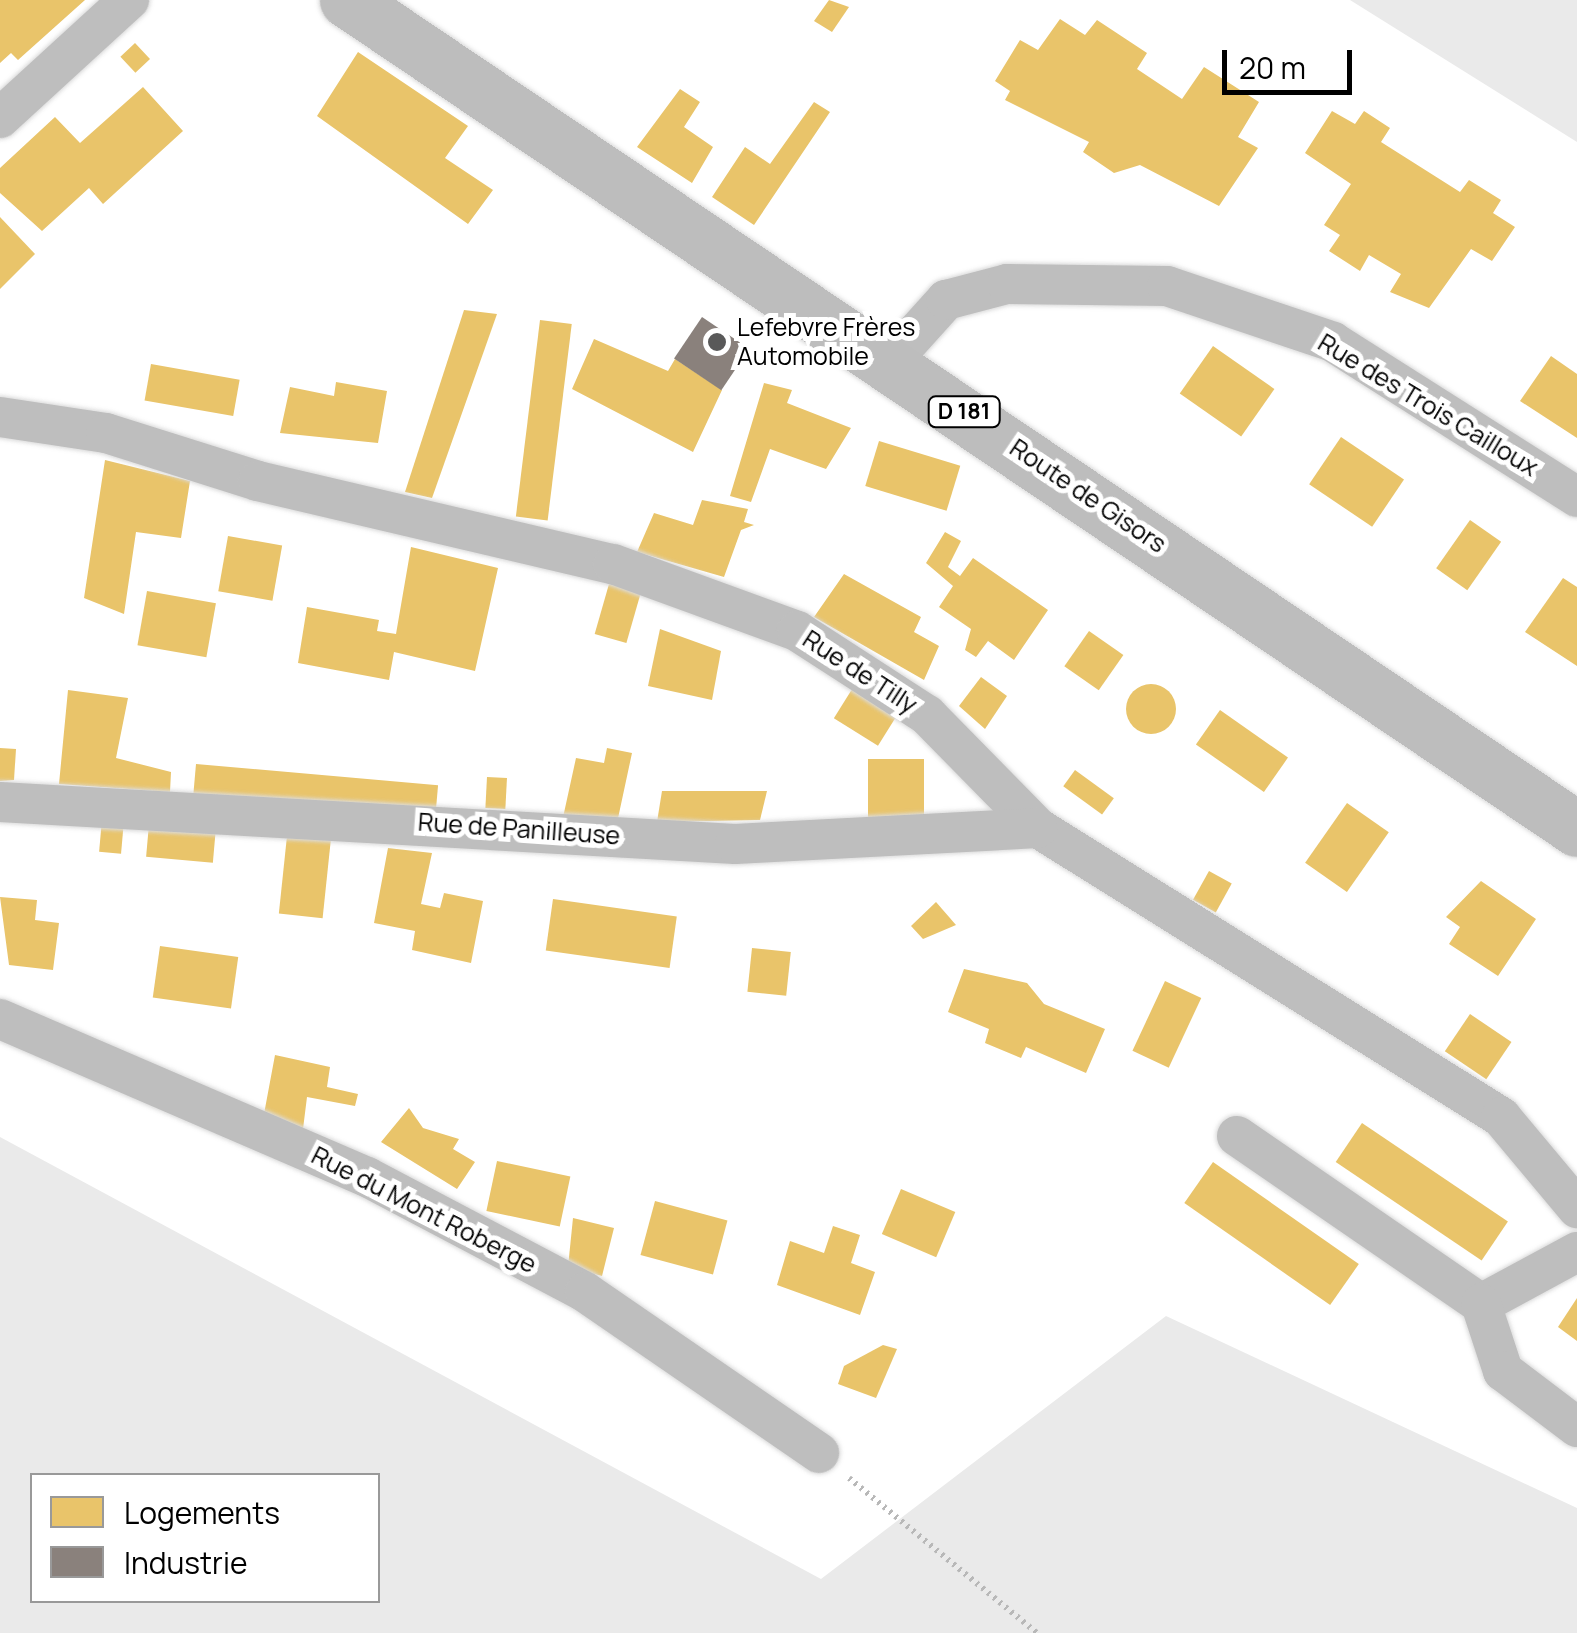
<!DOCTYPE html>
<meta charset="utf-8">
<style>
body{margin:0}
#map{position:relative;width:1577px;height:1633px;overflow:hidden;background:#fff;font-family:Manrope,sans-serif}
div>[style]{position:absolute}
.green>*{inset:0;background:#eaeaea}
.homes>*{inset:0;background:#e9c46a;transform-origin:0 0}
.round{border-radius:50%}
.industry>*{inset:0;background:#8a817c;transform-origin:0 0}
.path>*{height:6px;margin-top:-3px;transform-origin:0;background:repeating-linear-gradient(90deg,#b8b8b8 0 2.5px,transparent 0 7.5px)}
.roads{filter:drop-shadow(0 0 2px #dbdbdb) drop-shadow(0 0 2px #dbdbdb)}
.minor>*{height:40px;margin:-20px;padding:0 20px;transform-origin:20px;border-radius:20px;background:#bebebe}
.primary>*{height:55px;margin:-27.5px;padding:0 27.5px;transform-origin:27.5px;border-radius:27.5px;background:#bdbdbd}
.dots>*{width:28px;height:28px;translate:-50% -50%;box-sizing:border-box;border:5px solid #fff;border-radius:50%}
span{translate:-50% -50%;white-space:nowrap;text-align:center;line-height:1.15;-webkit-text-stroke:10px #fff;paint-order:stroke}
.shield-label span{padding:2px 8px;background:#fff;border:2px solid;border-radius:8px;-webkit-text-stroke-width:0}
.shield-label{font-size:22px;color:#000;font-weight:700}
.poi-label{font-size:25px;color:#000}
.left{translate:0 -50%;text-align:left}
.street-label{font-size:25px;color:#000}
.legend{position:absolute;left:30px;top:1473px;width:350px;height:130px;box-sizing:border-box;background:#fff;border:2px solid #999;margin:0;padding:12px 18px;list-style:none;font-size:30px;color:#000}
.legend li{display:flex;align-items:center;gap:20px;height:50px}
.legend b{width:50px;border:2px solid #999}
.scale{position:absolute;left:1222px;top:50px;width:130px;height:45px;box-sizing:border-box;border:5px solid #000;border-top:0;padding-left:12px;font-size:30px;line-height:35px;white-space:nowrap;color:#000;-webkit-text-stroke:8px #fff;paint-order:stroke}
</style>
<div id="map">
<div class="green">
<i style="clip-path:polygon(1350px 0,1577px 0,1577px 142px)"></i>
<i style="clip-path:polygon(evenodd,0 1137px,821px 1579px,1166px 1316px,1577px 1508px,1577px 1633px,0 1633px,0 1137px,32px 1476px,378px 1476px,378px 1600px,32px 1600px,32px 1476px)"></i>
</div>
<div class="homes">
<i style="clip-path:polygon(0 0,85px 0,18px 60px,11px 53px,0 63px)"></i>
<i style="clip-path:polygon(829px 0,849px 7px,832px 32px,814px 21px)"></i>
<i style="clip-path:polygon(1060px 19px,1085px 35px,1097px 20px,1147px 53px,1137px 69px,1182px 99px,1204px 67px,1259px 102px,1238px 137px,1258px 148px,1219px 206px,1140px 165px,1114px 173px,1083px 152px,1089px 142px,1005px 100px,1010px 91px,995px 81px,1020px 40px,1038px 50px)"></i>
<i style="left:135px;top:43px;width:22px;height:20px;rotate:47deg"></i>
<i style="clip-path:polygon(358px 52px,468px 126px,445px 158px,493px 190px,468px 224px,317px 116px)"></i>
<i style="clip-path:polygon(143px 87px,183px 131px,103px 204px,89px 188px,42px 231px,0 193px,0 168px,55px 117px,80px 143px)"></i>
<i style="clip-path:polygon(680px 89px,700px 102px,684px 127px,713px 147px,692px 183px,637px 147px)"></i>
<i style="clip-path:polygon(814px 102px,830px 112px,754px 225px,712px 197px,745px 147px,770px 164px)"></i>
<i style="clip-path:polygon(1332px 111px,1355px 124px,1364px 111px,1390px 128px,1381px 142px,1460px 192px,1469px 180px,1501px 200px,1493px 213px,1515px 227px,1492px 261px,1471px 249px,1429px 308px,1390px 292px,1401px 274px,1369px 255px,1360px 271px,1329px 251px,1340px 235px,1324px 225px,1351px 184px,1305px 153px)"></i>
<i style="clip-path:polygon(0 217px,35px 254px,0 289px)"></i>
<i style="clip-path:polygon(464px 310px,497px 314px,432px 498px,405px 492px)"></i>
<i style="left:540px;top:320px;width:32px;height:198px;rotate:7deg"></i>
<i style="clip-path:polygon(594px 339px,668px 371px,675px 359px,722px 390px,693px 452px,572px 389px)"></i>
<i style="left:1213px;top:346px;width:75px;height:58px;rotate:35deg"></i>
<i style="clip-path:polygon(1551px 356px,1577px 374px,1577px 438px,1520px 401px)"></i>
<i style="left:151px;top:364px;width:90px;height:37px;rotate:10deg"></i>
<i style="clip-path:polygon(336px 382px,387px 391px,378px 443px,280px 433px,290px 387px,334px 396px)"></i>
<i style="clip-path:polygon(764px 383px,792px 390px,787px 403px,851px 428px,826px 469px,770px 449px,751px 502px,730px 496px)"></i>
<i style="left:1341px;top:437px;width:76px;height:57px;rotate:34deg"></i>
<i style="left:879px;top:441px;width:85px;height:47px;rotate:17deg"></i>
<i style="clip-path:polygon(105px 460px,190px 481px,181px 538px,136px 532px,124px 614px,84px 598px)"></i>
<i style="clip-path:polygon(702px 500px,748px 509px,744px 522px,754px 525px,741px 530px,724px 577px,637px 552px,654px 513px,693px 525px)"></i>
<i style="left:1470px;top:520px;width:38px;height:59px;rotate:35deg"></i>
<i style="clip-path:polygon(945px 532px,961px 541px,948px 567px,960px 576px,973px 558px,1048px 610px,1014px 660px,988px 641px,976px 657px,965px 650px,971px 629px,939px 607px,953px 586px,926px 563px)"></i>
<i style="left:228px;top:536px;width:55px;height:56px;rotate:10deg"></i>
<i style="clip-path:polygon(411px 547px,498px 568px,475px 671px,394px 652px,389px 680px,298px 663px,307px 607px,379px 620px,377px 631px,396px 634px)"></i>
<i style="clip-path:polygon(844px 574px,921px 617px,914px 632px,939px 646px,924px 680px,814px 617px)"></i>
<i style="clip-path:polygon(1563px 578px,1577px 587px,1577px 666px,1525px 632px)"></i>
<i style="left:609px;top:584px;width:33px;height:52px;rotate:16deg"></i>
<i style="left:147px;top:591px;width:70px;height:55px;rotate:10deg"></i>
<i style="clip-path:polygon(660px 629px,721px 651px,712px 700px,648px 686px)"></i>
<i style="left:1089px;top:631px;width:42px;height:43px;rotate:35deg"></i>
<i style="clip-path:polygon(981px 677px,1007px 696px,985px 729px,959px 706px)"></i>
<i class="round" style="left:1126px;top:684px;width:50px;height:50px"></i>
<i style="left:854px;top:686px;width:52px;height:38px;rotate:32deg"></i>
<i style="clip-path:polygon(68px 690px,128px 698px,116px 758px,171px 772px,170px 792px,59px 784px)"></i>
<i style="left:1220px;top:710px;width:83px;height:42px;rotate:35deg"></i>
<i style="clip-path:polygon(0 748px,16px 749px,14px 780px,0 781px)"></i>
<i style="clip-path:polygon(607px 748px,632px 753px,617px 823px,562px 822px,576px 758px,604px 763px)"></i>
<i style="left:868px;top:759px;width:56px;height:60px"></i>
<i style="left:196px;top:764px;width:243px;height:30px;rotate:5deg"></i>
<i style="left:1075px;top:770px;width:48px;height:20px;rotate:36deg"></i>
<i style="left:487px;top:777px;width:20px;height:31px;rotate:3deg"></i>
<i style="clip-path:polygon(662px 791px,767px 791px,760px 820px,657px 822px)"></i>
<i style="left:1347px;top:803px;width:51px;height:73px;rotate:35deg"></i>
<i style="left:102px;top:819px;width:22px;height:33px;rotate:5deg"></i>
<i style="left:149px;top:824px;width:67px;height:33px;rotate:5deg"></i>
<i style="left:287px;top:836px;width:44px;height:78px;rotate:6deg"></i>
<i style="clip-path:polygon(388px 848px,432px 853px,421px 904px,440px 908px,444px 893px,483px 901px,471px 963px,412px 950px,415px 931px,374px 923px)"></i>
<i style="left:1209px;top:871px;width:26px;height:33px;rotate:29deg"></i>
<i style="clip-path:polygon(1481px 881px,1536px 919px,1498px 976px,1449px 944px,1460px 927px,1446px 917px)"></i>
<i style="clip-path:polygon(0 897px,37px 900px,35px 920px,59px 923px,53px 970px,9px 965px)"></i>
<i style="left:553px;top:899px;width:125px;height:52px;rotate:8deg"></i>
<i style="clip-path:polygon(936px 902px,956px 925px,923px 939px,911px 926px)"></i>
<i style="left:160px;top:946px;width:79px;height:52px;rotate:8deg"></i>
<i style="left:752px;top:948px;width:39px;height:44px;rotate:6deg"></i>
<i style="clip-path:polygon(964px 969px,1027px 983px,1044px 1004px,1105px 1029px,1086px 1073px,1026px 1047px,1021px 1058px,985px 1043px,989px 1029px,948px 1012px)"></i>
<i style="left:1165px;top:981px;width:40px;height:77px;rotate:25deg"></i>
<i style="left:1470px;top:1014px;width:50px;height:45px;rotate:34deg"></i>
<i style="clip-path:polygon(275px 1055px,330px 1067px,327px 1087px,358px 1094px,355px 1106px,307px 1097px,303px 1129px,264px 1114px)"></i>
<i style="clip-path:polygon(409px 1108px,423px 1128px,459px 1139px,453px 1149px,475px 1162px,457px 1189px,381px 1142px)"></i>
<i style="left:1362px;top:1123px;width:176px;height:47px;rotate:34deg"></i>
<i style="left:497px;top:1161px;width:75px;height:51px;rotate:12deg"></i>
<i style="left:1213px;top:1162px;width:178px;height:50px;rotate:35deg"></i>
<i style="left:901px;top:1189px;width:59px;height:49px;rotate:23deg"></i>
<i style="left:655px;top:1201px;width:75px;height:56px;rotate:15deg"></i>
<i style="clip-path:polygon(573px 1218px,614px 1228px,602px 1276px,568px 1267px)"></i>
<i style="clip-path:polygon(833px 1226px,860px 1235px,851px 1263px,875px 1272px,860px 1315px,777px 1285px,790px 1241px,824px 1253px)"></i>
<i style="clip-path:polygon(1577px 1298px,1577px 1341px,1558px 1327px)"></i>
<i style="clip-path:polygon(883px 1345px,897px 1349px,876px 1398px,838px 1384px,844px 1366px)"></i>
</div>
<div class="industry">
<i style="left:702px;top:317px;width:57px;height:50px;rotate:34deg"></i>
</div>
<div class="path">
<i style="left:849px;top:1478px;width:244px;rotate:39.5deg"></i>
</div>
<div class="roads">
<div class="minor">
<i style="left:0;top:118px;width:175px;rotate:-42.5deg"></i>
<i style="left:890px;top:362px;width:84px;rotate:-47.9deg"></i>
<i style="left:946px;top:300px;width:63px;rotate:-14.7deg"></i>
<i style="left:1007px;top:284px;width:160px;rotate:0.7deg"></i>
<i style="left:1167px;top:286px;width:175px;rotate:18.6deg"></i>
<i style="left:1333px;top:342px;width:289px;rotate:32.4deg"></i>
<i style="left:0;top:417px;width:107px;rotate:8.6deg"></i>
<i style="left:106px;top:433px;width:159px;rotate:17.5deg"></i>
<i style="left:258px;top:481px;width:365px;rotate:13.2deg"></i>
<i style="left:613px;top:564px;width:196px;rotate:20deg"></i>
<i style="left:797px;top:631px;width:155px;rotate:32.9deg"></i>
<i style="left:927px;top:715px;width:158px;rotate:45.5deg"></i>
<i style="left:1038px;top:828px;width:546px;rotate:31.97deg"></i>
<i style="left:1501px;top:1117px;width:119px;rotate:50.1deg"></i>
<i style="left:0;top:802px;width:736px;rotate:3.27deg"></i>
<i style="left:735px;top:844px;width:303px;rotate:-3deg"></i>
<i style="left:0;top:1019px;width:400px;rotate:23.3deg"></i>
<i style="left:367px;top:1177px;width:246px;rotate:27.8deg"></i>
<i style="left:585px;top:1292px;width:284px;rotate:34.5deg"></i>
<i style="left:1237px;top:1136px;width:296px;rotate:34.5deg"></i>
<i style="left:1577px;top:1252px;width:109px;rotate:151.6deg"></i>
<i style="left:1481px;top:1304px;width:71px;rotate:71.8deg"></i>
<i style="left:1503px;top:1371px;width:93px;rotate:37.1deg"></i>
</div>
<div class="primary">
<i style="left:347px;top:0;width:1483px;rotate:33.98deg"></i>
</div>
</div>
<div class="dots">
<i style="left:717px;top:342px;background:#595959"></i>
</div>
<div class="shield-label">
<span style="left:964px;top:412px">D 181</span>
</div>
<div class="poi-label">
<span class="left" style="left:737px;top:342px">Lefebvre Frères<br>Automobile</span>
</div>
<div class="street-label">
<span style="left:1428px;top:405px;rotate:31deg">Rue des Trois Cailloux</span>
<span style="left:1088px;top:496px;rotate:34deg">Route de Gisors</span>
<span style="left:860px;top:672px;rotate:33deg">Rue de Tilly</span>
<span style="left:519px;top:829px;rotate:4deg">Rue de Panilleuse</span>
<span style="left:424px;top:1210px;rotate:27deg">Rue du Mont Roberge</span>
</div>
<ul class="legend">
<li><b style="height:28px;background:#e9c46a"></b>Logements</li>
<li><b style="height:28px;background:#8a817c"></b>Industrie</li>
</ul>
<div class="scale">20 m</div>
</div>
